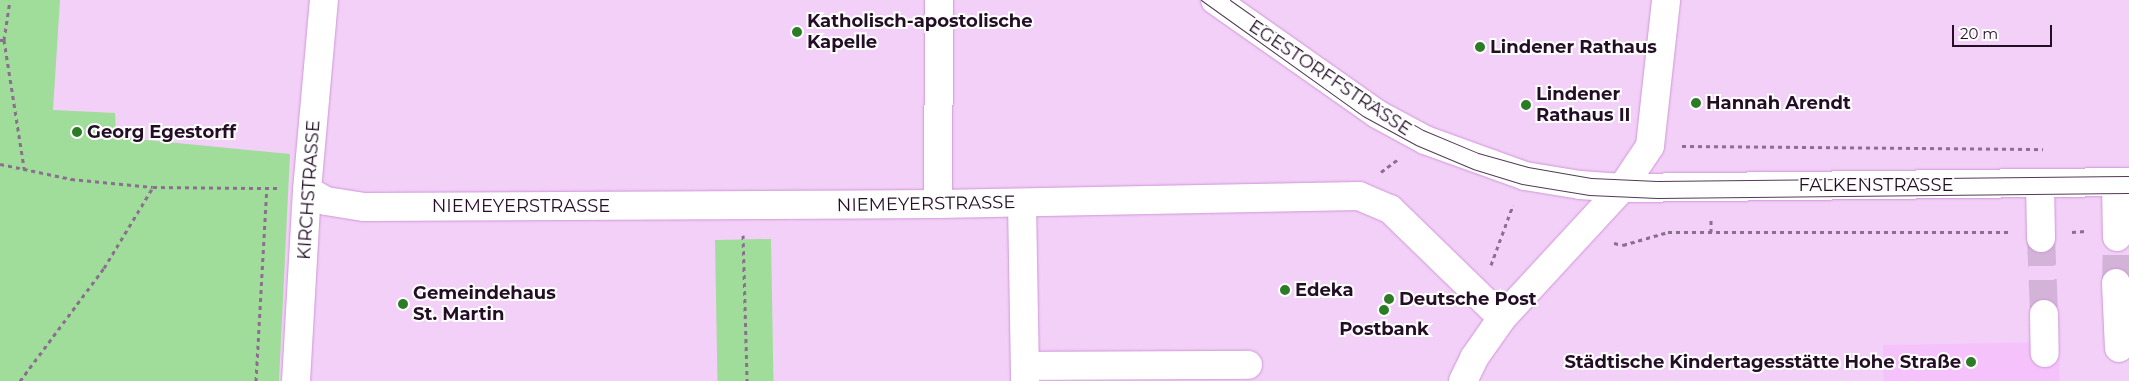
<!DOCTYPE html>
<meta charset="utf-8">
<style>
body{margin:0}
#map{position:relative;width:2129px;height:381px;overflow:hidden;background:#f3d0f8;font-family:Montserrat,sans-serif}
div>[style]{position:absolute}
.built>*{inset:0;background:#f5c2fc;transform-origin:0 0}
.green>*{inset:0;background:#a0dc9a;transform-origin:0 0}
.minor-tunnel>*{height:28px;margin-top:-14px;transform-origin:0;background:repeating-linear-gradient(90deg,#d4b3d8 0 28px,transparent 0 42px)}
.path>*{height:3px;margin-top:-1.5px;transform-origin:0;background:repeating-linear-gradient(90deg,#8b6f8f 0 4px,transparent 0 8px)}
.roads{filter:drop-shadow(0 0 1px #cf97d7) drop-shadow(0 0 1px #cf97d7)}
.minor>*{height:28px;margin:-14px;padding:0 14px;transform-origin:14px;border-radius:14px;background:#fff}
.tram>*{height:1px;margin:-0.5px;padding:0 0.5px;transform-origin:0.5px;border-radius:0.5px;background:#533b56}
.dots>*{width:14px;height:14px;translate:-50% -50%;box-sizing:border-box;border:2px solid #fff;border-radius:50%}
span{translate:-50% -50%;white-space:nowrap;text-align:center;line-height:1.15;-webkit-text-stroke:4px #fff;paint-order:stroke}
.poi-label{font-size:18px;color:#230e26;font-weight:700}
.left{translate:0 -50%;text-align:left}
.right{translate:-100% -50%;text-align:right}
.street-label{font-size:18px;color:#230e26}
.scale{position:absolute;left:1952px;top:25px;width:100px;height:22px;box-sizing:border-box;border:2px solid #230e26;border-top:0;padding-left:6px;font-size:15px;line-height:18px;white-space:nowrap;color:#230e26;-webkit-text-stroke:4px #fff;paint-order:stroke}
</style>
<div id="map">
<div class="built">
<i style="left:2059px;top:342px;width:39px;height:176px;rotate:89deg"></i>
</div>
<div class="green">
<i style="clip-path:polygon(0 0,60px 0,53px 110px,115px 113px,116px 137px,290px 154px,279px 381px,0 381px)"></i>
<i style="left:771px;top:239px;width:142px;height:56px;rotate:89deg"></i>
</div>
<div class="minor-tunnel">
<i style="left:2041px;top:238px;width:76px;rotate:87.7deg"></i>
<i style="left:2116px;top:283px;width:46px;rotate:-88.8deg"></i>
</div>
<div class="path">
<i style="left:0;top:40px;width:4px"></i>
<i style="left:4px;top:40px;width:40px;rotate:-81.5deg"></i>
<i style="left:4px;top:40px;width:130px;rotate:81.1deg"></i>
<i style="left:1682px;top:146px;width:361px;rotate:0.5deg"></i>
<i style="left:0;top:164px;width:73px;rotate:11.9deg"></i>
<i style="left:71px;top:179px;width:82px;rotate:5.6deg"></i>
<i style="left:1381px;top:172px;width:21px;rotate:-37deg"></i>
<i style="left:1711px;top:232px;width:14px;rotate:-90deg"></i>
<i style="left:2072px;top:232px;width:14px;rotate:-4deg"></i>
<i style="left:743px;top:235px;width:146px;rotate:88.4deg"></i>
<i style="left:1614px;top:243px;width:9px;rotate:13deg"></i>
<i style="left:1623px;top:245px;width:47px;rotate:-16.1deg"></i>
<i style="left:1668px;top:232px;width:343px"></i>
<i style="left:1491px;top:265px;width:64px;rotate:-69.9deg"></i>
<i style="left:20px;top:381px;width:141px;rotate:-53.4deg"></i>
<i style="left:104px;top:268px;width:95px;rotate:-58.8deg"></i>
<i style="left:153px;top:187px;width:124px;rotate:0.5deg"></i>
<i style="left:256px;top:381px;width:194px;rotate:-86.8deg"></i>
</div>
<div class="roads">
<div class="minor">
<i style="left:1215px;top:0;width:198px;rotate:35.1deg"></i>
<i style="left:1377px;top:114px;width:55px;rotate:28.4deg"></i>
<i style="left:1425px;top:140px;width:106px;rotate:19.8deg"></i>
<i style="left:1525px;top:176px;width:56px;rotate:9.3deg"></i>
<i style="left:1580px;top:185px;width:42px;rotate:4.1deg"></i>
<i style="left:1622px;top:188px;width:507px;rotate:-0.68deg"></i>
<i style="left:2116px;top:182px;width:55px;rotate:89deg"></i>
<i style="left:2040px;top:184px;width:54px;rotate:88.9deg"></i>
<i style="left:307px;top:190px;width:22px;rotate:30deg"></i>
<i style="left:326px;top:201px;width:39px;rotate:9deg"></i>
<i style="left:365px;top:207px;width:573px;rotate:-0.3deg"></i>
<i style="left:938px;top:204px;width:421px;rotate:-1.1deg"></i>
<i style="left:1359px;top:196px;width:34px;rotate:23deg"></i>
<i style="left:1390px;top:209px;width:156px;rotate:44.2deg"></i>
<i style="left:1022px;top:203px;width:178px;rotate:89deg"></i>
<i style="left:938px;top:204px;width:204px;rotate:-89.7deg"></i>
<i style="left:2116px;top:283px;width:65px;rotate:87.4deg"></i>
<i style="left:2044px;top:314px;width:39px;rotate:89deg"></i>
<i style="left:1025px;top:366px;width:223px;rotate:-0.3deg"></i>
<i style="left:296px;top:381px;width:191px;rotate:-86.7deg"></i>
<i style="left:307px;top:190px;width:191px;rotate:-84.9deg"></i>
<i style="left:1463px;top:381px;width:25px;rotate:-64deg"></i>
<i style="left:1474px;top:358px;width:49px;rotate:-55deg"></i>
<i style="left:1502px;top:318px;width:177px;rotate:-47.3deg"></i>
<i style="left:1622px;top:188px;width:50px;rotate:-56.3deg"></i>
<i style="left:1650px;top:146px;width:147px;rotate:-83.7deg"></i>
</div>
</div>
<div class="tram">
<i style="left:1201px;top:0;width:199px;rotate:35.6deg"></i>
<i style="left:1363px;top:116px;width:60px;rotate:28.7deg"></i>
<i style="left:1416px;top:145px;width:62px;rotate:22.8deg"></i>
<i style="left:1473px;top:169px;width:51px;rotate:17deg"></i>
<i style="left:1522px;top:184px;width:68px;rotate:9.3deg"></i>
<i style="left:1589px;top:195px;width:68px;rotate:2.5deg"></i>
<i style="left:1657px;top:198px;width:472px;rotate:-0.6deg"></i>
<i style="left:1230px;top:0;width:175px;rotate:35.2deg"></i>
<i style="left:1373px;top:101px;width:58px;rotate:30.1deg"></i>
<i style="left:1423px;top:130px;width:60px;rotate:22.7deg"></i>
<i style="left:1478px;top:153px;width:52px;rotate:15.6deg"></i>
<i style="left:1528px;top:167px;width:64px;rotate:9.9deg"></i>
<i style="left:1591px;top:178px;width:66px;rotate:2.6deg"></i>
<i style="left:1657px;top:181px;width:472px;rotate:-0.6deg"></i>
</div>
<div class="dots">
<i style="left:797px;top:32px;background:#2c7c25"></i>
<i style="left:1480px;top:47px;background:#2c7c25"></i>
<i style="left:1696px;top:103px;background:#2c7c25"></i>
<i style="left:1526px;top:105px;background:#2c7c25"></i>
<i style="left:77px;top:132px;background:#2c7c25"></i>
<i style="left:1285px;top:290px;background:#2c7c25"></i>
<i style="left:1389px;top:299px;background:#2c7c25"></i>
<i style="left:403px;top:304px;background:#2c7c25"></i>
<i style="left:1384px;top:310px;background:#2c7c25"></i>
<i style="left:1971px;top:362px;background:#2c7c25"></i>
</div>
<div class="poi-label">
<span class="left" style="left:807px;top:32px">Katholisch-apostolische<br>Kapelle</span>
<span class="left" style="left:1490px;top:47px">Lindener Rathaus</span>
<span class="left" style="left:1536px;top:105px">Lindener<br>Rathaus II</span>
<span class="left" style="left:1706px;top:103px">Hannah Arendt</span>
<span class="left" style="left:87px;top:132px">Georg Egestorff</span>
<span class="left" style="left:1295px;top:290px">Edeka</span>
<span class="left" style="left:413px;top:304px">Gemeindehaus<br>St. Martin</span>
<span class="left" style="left:1399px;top:299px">Deutsche Post</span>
<span style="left:1384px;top:329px">Postbank</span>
<span class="right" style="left:1961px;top:362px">Städtische Kindertagesstätte Hohe Straße</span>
</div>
<div class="street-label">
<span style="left:1330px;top:78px;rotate:34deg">EGESTORFFSTRASSE</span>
<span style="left:1876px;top:185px">FALKENSTRASSE</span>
<span style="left:309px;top:190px;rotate:-86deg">KIRCHSTRASSE</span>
<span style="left:926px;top:204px;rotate:-1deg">NIEMEYERSTRASSE</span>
<span style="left:521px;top:206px">NIEMEYERSTRASSE</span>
</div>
<div class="scale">20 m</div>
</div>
